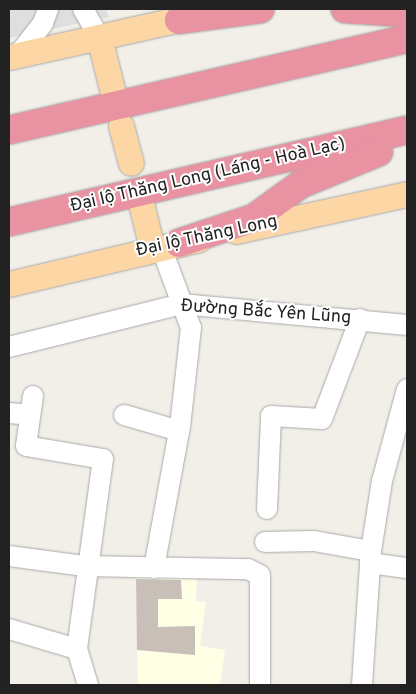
<!DOCTYPE html>
<meta charset="utf-8">
<style>
body{margin:0}
#map{position:relative;width:416px;height:694px;overflow:hidden;background:#f2efe9;font-family:Overpass,sans-serif}
div>[style]{position:absolute}
.residential>*{inset:0;background:#e0dfdf}
.education>*{inset:0;background:#ffffe5}
.building>*{inset:0;background:#c7bfb8}
.roads{filter:drop-shadow(0 0 1px #a9a9a9) drop-shadow(0 0 1px #a9a9a9)}
.minor>*{height:20px;margin:-10px;padding:0 10px;transform-origin:10px;border-radius:10px;background:#fff}
.major>*{height:25px;margin:-12.5px;padding:0 12.5px;transform-origin:12.5px;border-radius:12.5px;background:#fcd6a4}
.highway>*{height:28px;margin:-14px;padding:0 14px;transform-origin:14px;border-radius:14px;background:#e892a2}
span{translate:-50% -50%;white-space:nowrap;text-align:center;line-height:1.15;-webkit-text-stroke:4px #fff;paint-order:stroke}
.street-label{font-size:18px;color:#222}
.frame{position:absolute;inset:0;border:10px solid #222;pointer-events:none}
</style>
<div id="map">
<div class="residential">
<i style="clip-path:polygon(9px 9px,106px 9px,109px 17px,9px 38px)"></i>
</div>
<div class="education">
<i style="clip-path:polygon(181px 576px,197px 578px,196px 601px,206px 602px,200px 646px,225px 650px,220px 685px,138px 685px,136px 577px)"></i>
</div>
<div class="building">
<i style="clip-path:polygon(136px 579px,181px 580px,182px 599px,158px 599px,158px 627px,195px 626px,195px 655px,137px 650px)"></i>
</div>
<div class="roads">
<div class="minor">
<i style="left:83px;top:9px;width:32px;rotate:60deg"></i>
<i style="left:19px;top:54px;width:39px;rotate:-52deg"></i>
<i style="left:43px;top:23px;width:15px;rotate:-70deg"></i>
<i style="left:9px;top:347px;width:177px;rotate:-14deg"></i>
<i style="left:181px;top:304px;width:227px;rotate:5.3deg"></i>
<i style="left:33px;top:396px;width:50px;rotate:98deg"></i>
<i style="left:26px;top:446px;width:78px;rotate:9.6deg"></i>
<i style="left:103px;top:459px;width:192px;rotate:97.8deg"></i>
<i style="left:77px;top:649px;width:38px;rotate:73deg"></i>
<i style="left:9px;top:413px;width:21px;rotate:5deg"></i>
<i style="left:124px;top:415px;width:57px;rotate:16.2deg"></i>
<i style="left:267px;top:509px;width:93px;rotate:-87.5deg"></i>
<i style="left:271px;top:416px;width:51px;rotate:3.4deg"></i>
<i style="left:322px;top:419px;width:107px;rotate:-69.2deg"></i>
<i style="left:265px;top:542px;width:49px;rotate:-1.2deg"></i>
<i style="left:314px;top:541px;width:58px;rotate:10deg"></i>
<i style="left:9px;top:556px;width:77px;rotate:7.5deg"></i>
<i style="left:85px;top:566px;width:163px;rotate:1.1deg"></i>
<i style="left:248px;top:569px;width:13px;rotate:27deg"></i>
<i style="left:260px;top:575px;width:110px;rotate:90deg"></i>
<i style="left:370px;top:563px;width:37px;rotate:8deg"></i>
<i style="left:154px;top:568px;width:143px;rotate:-79.6deg"></i>
<i style="left:180px;top:427px;width:100px;rotate:-83.7deg"></i>
<i style="left:191px;top:328px;width:86px;rotate:-110.3deg"></i>
<i style="left:9px;top:629px;width:71px;rotate:16.4deg"></i>
<i style="left:362px;top:685px;width:134px;rotate:-86.2deg"></i>
<i style="left:371px;top:551px;width:71px;rotate:-81.1deg"></i>
<i style="left:382px;top:481px;width:95px;rotate:-74.8deg"></i>
</div>
<div class="major">
<i style="left:99px;top:37px;width:58px;rotate:76deg"></i>
<i style="left:9px;top:57px;width:195px;rotate:-12.5deg"></i>
<i style="left:121px;top:126px;width:38px;rotate:75deg"></i>
<i style="left:139px;top:195px;width:55px;rotate:76.2deg"></i>
<i style="left:236px;top:231px;width:175px;rotate:-12.2deg"></i>
<i style="left:9px;top:284px;width:195px;rotate:-13.3deg"></i>
</div>
<div class="highway">
<i style="left:345px;top:9px;width:62px;rotate:3.7deg"></i>
<i style="left:179px;top:20px;width:82px;rotate:-7.7deg"></i>
<i style="left:9px;top:130px;width:408px;rotate:-12.9deg"></i>
<i style="left:9px;top:222px;width:408px;rotate:-13deg"></i>
<i style="left:179px;top:243px;width:79px;rotate:-18.4deg"></i>
<i style="left:254px;top:218px;width:58px;rotate:-35.9deg"></i>
<i style="left:301px;top:184px;width:84px;rotate:-22.3deg"></i>
</div>
</div>
<div class="street-label">
<span style="left:208px;top:176px;rotate:-13deg">Đại lộ Thăng Long (Láng - Hoà Lạc)</span>
<span style="left:207px;top:237px;rotate:-12deg">Đại lộ Thăng Long</span>
<span style="left:266px;top:313px;rotate:4deg">Đường Bắc Yên Lũng</span>
</div>
<div class="frame"></div>
</div>
